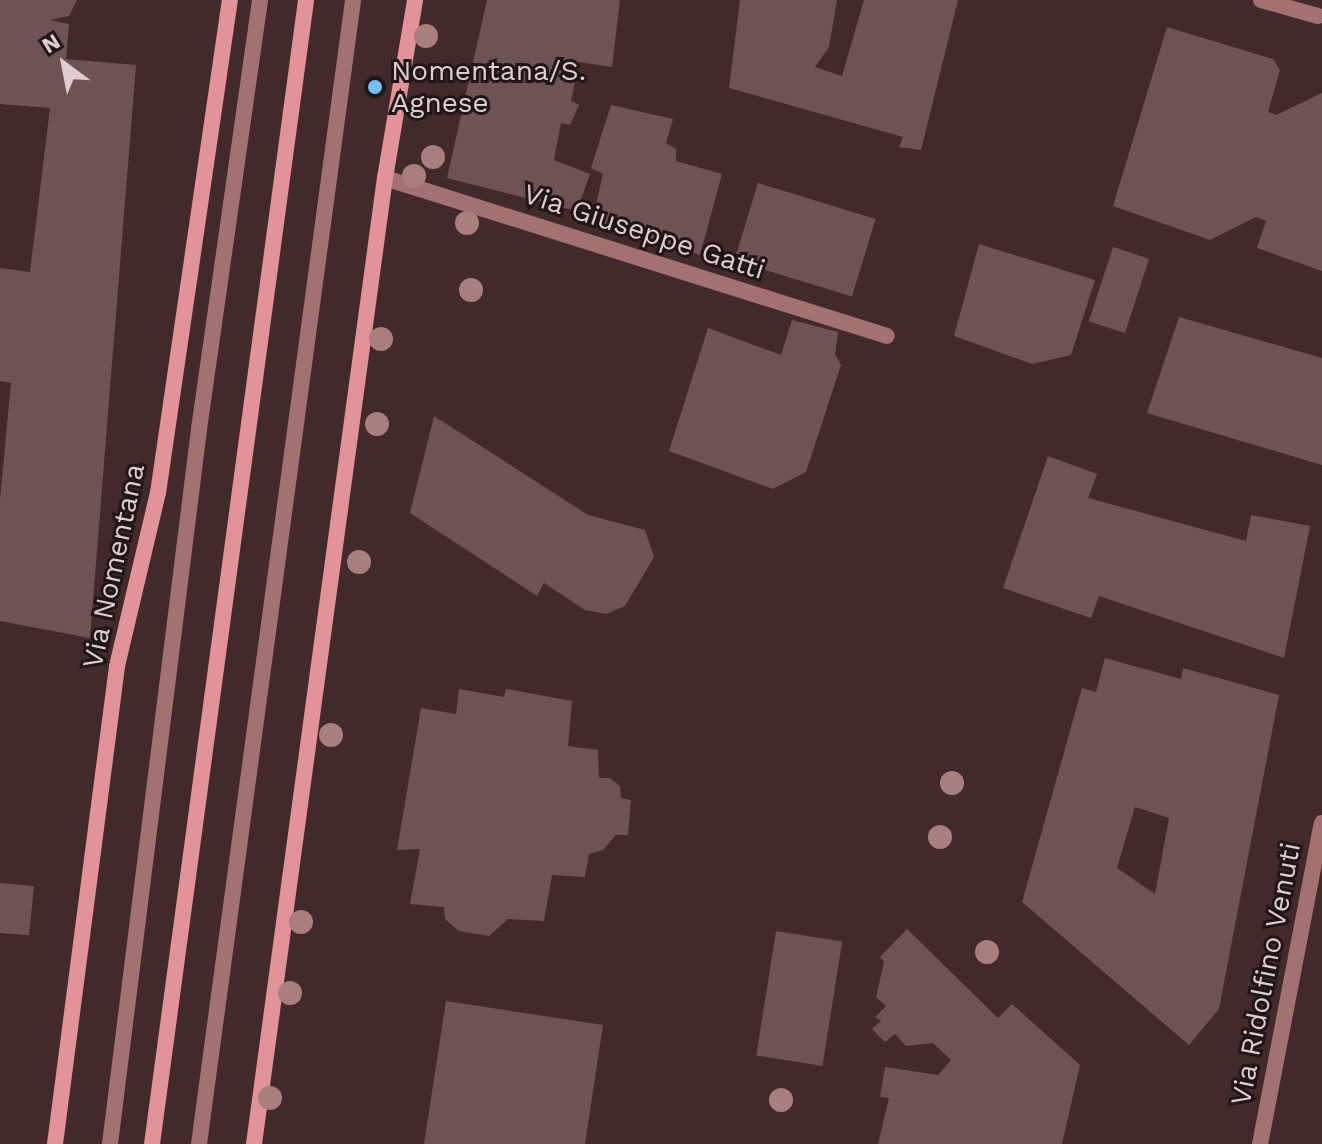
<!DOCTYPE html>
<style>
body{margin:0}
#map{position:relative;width:1322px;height:1144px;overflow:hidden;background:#422a2b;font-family:"Work Sans",sans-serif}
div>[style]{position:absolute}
.building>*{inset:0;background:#6e5354;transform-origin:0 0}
.lane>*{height:16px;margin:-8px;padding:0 8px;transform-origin:8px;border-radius:8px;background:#a37172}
.street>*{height:16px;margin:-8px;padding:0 8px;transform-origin:8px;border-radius:8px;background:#a37172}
.secondary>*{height:16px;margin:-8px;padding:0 8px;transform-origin:8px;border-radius:8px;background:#e29397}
.trees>*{width:24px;height:24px;margin:-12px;border-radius:50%;background:#a97e7f}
.dots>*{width:22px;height:22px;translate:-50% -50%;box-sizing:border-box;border:4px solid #211617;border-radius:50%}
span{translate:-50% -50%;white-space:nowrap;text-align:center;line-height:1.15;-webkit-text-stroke:6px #211617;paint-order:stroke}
.poi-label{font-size:28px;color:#ddcdce}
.left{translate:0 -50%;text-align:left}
.street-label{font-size:28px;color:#ddcdce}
.north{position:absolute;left:24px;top:24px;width:80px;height:80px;-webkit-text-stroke:6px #211617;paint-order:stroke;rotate:328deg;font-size:22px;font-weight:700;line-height:32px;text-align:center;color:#ddcdce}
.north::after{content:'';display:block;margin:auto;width:28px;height:36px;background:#ddcdce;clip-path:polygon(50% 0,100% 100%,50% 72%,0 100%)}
</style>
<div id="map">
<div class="building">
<i style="clip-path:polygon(0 0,77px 0,69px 16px,50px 20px,69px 24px,66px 59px,136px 65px,90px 638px,0 621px,0 499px,11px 383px,0 381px,0 268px,30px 272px,50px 108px,0 104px)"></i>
<i style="clip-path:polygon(487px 0,620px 0,612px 67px,579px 62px,571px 101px,579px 105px,570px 125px,561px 123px,554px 160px,590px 174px,577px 211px,447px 178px)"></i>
<i style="clip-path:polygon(740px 0,837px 0,829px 47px,815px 67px,842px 76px,864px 0,958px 0,921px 150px,899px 147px,903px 137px,729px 88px)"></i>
<i style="clip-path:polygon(1167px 27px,1273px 59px,1280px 70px,1268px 112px,1276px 115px,1322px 93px,1322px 271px,1257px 248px,1266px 221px,1256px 217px,1210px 240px,1113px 206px)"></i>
<i style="clip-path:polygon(611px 105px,673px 119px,666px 143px,676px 149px,676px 161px,722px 174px,700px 255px,592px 222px,603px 174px,591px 168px)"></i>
<i style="left:758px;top:183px;width:123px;height:81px;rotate:17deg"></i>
<i style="clip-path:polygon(979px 244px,1095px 280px,1071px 355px,1032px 364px,954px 336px)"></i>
<i style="left:1113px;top:247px;width:38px;height:78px;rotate:18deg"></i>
<i style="clip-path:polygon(1179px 317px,1322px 358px,1322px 465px,1147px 413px)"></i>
<i style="clip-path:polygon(792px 320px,838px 332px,835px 354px,841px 365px,806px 472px,773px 489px,669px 451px,708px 328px,781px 355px)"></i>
<i style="clip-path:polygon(434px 416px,588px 515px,645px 530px,654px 557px,625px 606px,606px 614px,585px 610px,544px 583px,537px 596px,410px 513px)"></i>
<i style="clip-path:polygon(1048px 456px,1097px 474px,1088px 498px,1246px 541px,1251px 515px,1310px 526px,1284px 658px,1099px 596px,1091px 618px,1003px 588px)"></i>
<i style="clip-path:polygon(evenodd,1105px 658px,1181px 679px,1183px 668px,1279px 695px,1219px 1009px,1189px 1045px,1022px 902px,1082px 688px,1096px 692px,1105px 658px,1135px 807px,1169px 818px,1155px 894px,1117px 868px,1135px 807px)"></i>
<i style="clip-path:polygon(459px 689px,504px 697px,506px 689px,572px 701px,568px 746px,598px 750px,599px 778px,610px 778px,620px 786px,621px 798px,631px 800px,628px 835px,616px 835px,603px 850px,589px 854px,585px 877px,552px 875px,544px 921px,508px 919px,489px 936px,459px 931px,445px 919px,444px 907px,410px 904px,420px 849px,397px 850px,421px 708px,456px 714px)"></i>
<i style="clip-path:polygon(0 883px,34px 886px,29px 935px,0 933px)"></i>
<i style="clip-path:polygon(907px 929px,998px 1018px,1012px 1004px,1080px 1065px,1062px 1144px,878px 1144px,889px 1098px,880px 1097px,885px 1067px,938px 1075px,951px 1060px,933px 1043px,906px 1046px,895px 1034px,885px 1042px,872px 1029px,881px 1021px,875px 1017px,886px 1006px,876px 997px,884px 962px,880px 957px)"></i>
<i style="left:776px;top:931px;width:67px;height:126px;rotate:9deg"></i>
<i style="clip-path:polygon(446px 1001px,603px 1025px,585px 1144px,424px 1144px)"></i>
</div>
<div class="lane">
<i style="left:110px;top:1144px;width:721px;rotate:-82.9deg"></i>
<i style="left:199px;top:429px;width:433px;rotate:-81.9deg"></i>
<i style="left:199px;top:1144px;width:1154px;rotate:-82.33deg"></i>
</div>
<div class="street">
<i style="left:1261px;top:0;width:59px;rotate:15.7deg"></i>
<i style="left:385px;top:178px;width:526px;rotate:17.47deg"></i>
<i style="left:1260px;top:1144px;width:327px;rotate:-79.1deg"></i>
</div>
<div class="secondary">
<i style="left:55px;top:1144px;width:482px;rotate:-82.6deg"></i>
<i style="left:117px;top:666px;width:178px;rotate:-76.7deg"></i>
<i style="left:158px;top:493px;width:498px;rotate:-81.7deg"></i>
<i style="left:152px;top:1144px;width:1154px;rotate:-82.33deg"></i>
<i style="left:254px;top:1144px;width:975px;rotate:-82.28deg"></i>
<i style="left:385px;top:178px;width:181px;rotate:-80.4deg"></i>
</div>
<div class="trees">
<i style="left:426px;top:36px"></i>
<i style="left:433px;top:157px"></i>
<i style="left:414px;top:176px"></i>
<i style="left:467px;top:223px"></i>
<i style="left:471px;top:290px"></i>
<i style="left:381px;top:339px"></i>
<i style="left:377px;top:424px"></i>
<i style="left:359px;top:562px"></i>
<i style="left:331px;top:735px"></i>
<i style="left:952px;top:783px"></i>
<i style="left:940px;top:837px"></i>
<i style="left:301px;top:922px"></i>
<i style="left:987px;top:952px"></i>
<i style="left:290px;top:993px"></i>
<i style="left:270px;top:1098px"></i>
<i style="left:781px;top:1100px"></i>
</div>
<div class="dots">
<i style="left:375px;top:87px;background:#74c0f6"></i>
</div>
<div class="poi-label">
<span class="left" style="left:391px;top:87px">Nomentana/S.<br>Agnese</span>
</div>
<div class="street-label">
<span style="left:644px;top:232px;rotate:18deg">Via Giuseppe Gatti</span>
<span style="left:114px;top:566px;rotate:-78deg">Via Nomentana</span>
<span style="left:1266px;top:974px;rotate:-79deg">Via Ridolfino Venuti</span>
</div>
<div class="north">N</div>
</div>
